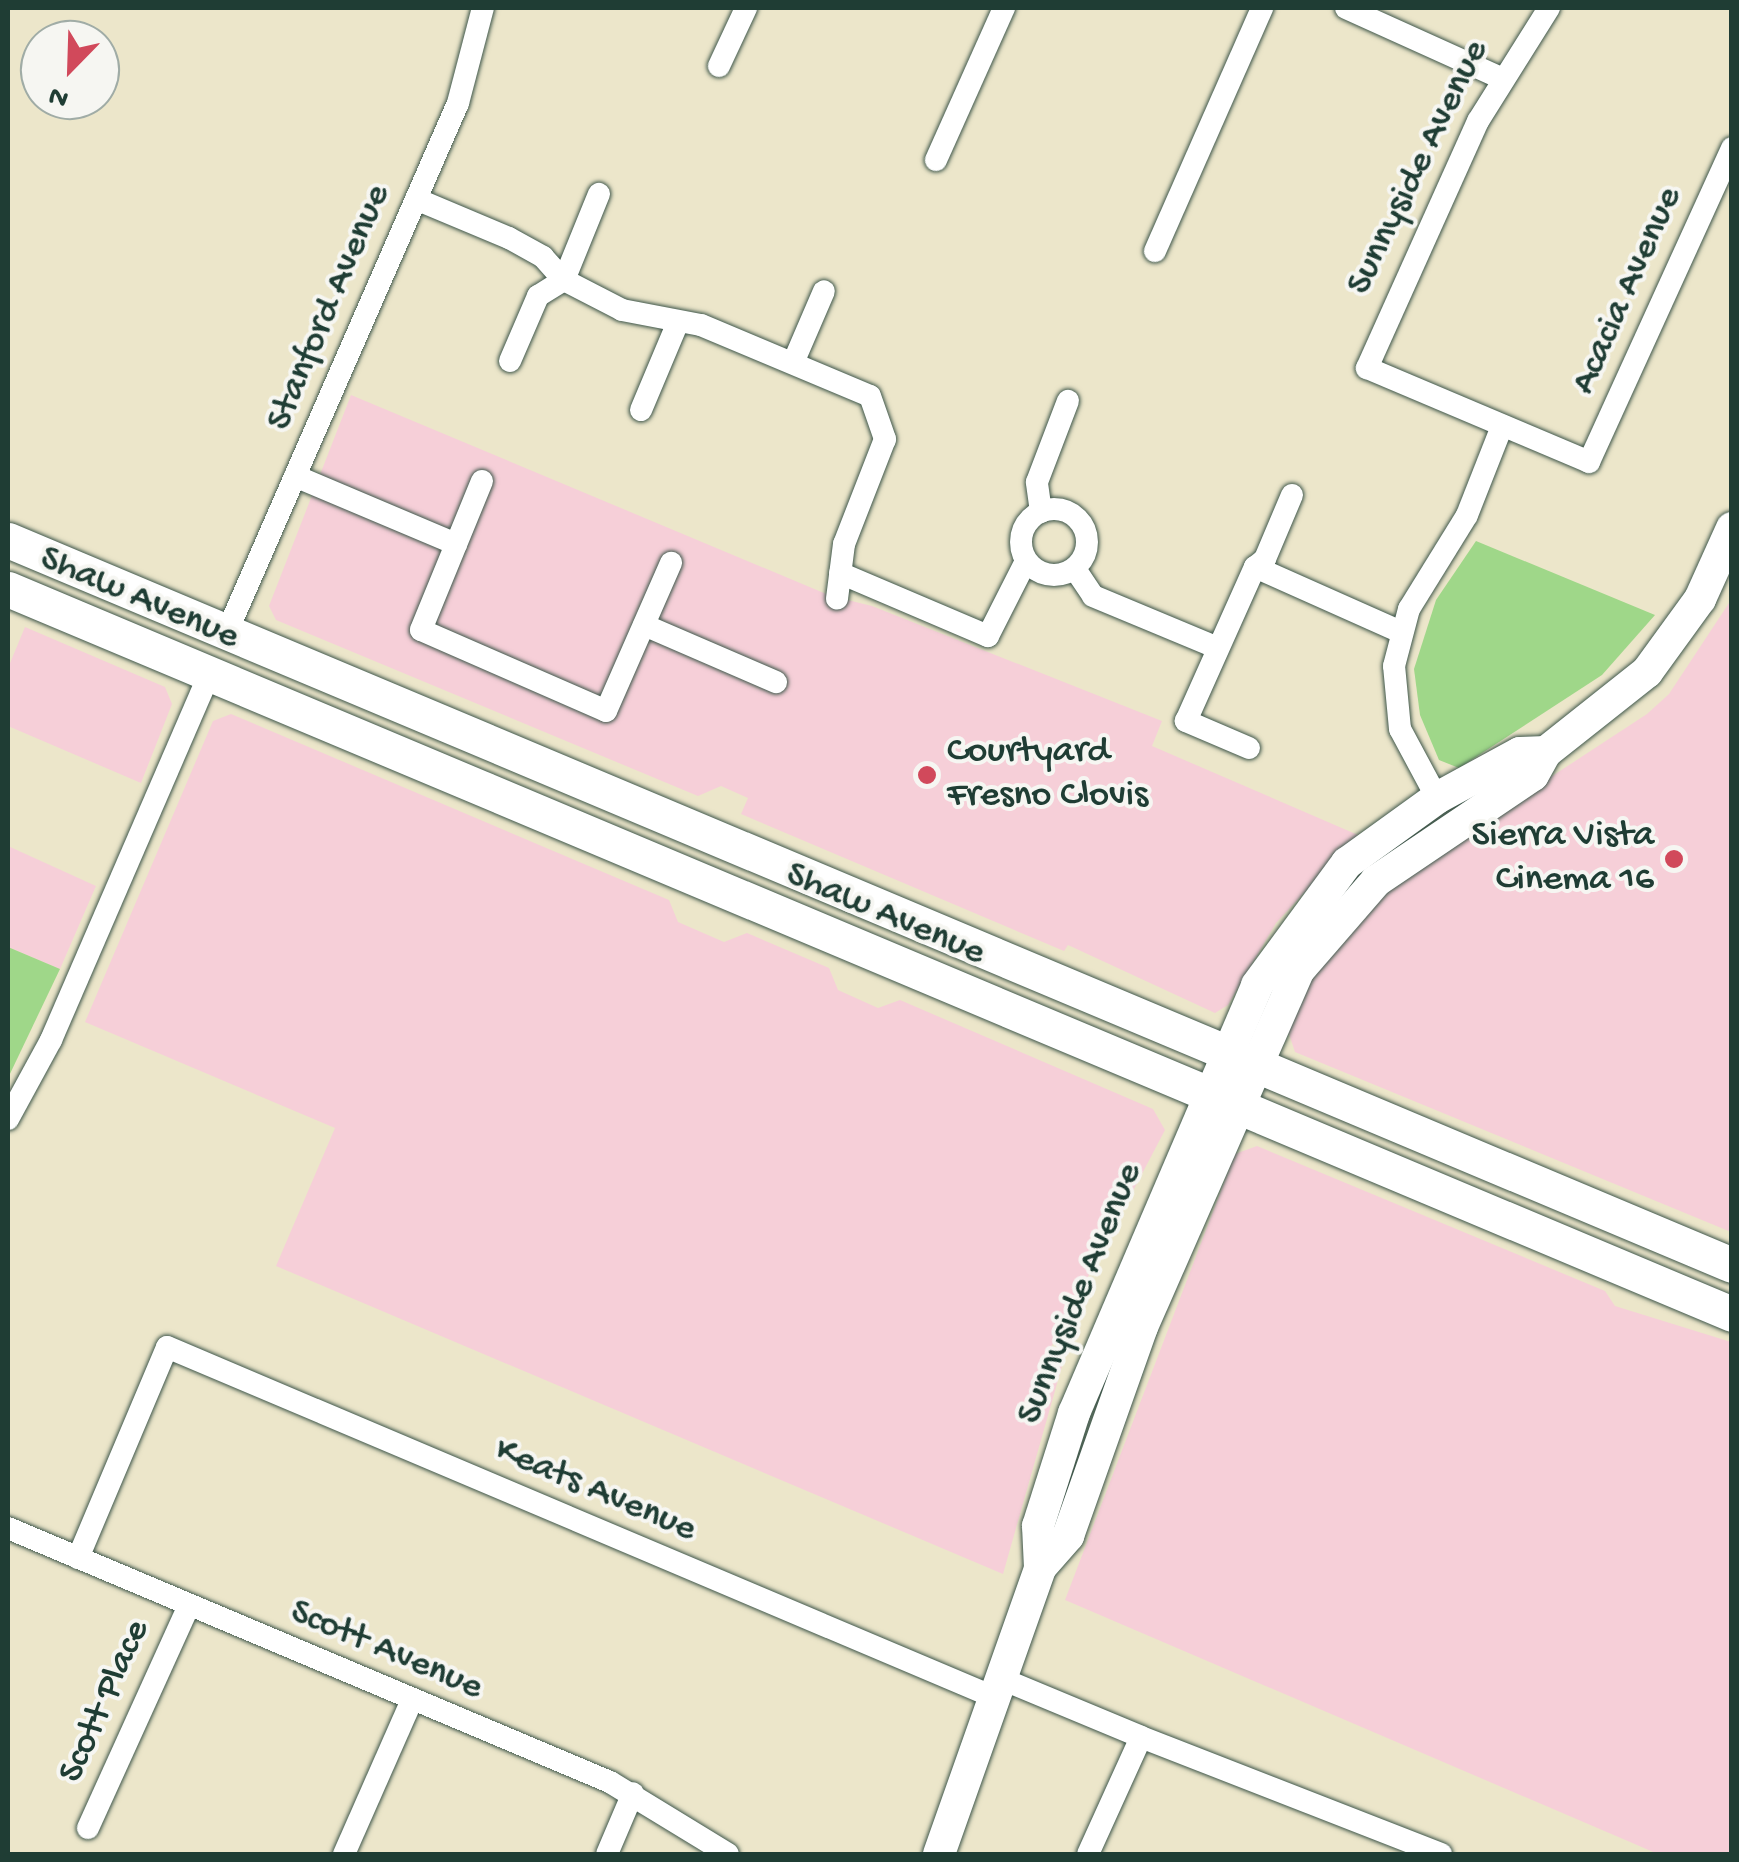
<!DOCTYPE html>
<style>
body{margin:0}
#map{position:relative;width:1739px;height:1862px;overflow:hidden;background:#ece6ca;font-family:"Gochi Hand",sans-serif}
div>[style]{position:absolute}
.built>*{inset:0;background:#f6cfd8}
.green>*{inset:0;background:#9fd789}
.roads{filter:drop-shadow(0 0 2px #3e564a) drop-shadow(0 0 2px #3e564a)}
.street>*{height:22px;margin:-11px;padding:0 11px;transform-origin:11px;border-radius:11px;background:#fff}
.street>.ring{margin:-11px;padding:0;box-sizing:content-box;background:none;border:22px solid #fff;border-radius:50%}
.secondary>*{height:32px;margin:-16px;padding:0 16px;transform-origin:16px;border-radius:16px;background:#fff}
.primary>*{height:35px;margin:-17.5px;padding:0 17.5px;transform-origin:17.5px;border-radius:17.5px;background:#fff}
.dots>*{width:28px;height:28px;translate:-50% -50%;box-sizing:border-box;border:5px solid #f6f6f2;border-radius:50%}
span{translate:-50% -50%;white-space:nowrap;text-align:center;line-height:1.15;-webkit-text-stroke:8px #f6f6f2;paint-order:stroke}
.street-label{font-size:38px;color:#1f3d34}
.poi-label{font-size:38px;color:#1f3d34}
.left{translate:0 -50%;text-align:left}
.right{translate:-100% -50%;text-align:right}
.frame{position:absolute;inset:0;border:10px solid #1f3d34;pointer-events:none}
.north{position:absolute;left:20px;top:20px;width:100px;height:100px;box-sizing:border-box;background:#f6f6f2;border:2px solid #a0aca6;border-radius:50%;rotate:203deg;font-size:28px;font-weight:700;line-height:40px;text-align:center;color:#1f3d34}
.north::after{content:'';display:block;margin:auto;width:35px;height:45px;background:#d1495b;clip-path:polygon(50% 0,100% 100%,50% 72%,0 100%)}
</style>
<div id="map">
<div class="built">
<i style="clip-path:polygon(351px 395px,831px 596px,872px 606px,1162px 721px,1152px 746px,1358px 835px,1276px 923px,1228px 1005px,1215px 1013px,1068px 945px,1064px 951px,741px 814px,748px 798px,721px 786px,698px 796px,276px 620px,269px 606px)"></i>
<i style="clip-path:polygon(1731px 600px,1731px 1232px,1295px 1052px,1288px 1031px,1309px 981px,1359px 916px,1427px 858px,1647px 714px,1669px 694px)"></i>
<i style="clip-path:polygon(25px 627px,165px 687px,172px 704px,141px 783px,8px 726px,8px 668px)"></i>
<i style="clip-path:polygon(231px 714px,669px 900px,678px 922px,724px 942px,747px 933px,829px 968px,838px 990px,878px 1008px,900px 1000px,1153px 1109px,1165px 1130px,1049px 1351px,1062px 1366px,1003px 1574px,276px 1266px,335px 1128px,85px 1022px,213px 721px)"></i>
<i style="clip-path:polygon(8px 846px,96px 886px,60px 969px,8px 947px)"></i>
<i style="clip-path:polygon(1257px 1146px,1605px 1291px,1615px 1306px,1731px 1342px,1731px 1854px,1658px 1854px,1065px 1600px,1235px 1154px)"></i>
</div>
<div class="green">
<i style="clip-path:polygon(1476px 541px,1655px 615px,1602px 675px,1459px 768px,1439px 760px,1420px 715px,1414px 669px,1436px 600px)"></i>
<i style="clip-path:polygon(8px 947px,60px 969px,8px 1078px)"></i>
</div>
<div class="roads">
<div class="street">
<i style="left:1346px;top:8px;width:170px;rotate:24.3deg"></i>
<i style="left:1549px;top:8px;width:133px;rotate:122.1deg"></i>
<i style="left:1478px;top:121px;width:271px;rotate:114.2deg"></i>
<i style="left:1367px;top:368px;width:241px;rotate:22.9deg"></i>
<i style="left:1589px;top:462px;width:345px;rotate:-65.5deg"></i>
<i style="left:719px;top:66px;width:64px;rotate:-65deg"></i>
<i style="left:936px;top:160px;width:167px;rotate:-65.9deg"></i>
<i style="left:416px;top:199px;width:101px;rotate:22.8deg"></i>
<i style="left:509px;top:238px;width:39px;rotate:29deg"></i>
<i style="left:543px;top:257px;width:31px;rotate:48deg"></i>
<i style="left:564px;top:280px;width:93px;rotate:-67.9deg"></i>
<i style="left:1155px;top:251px;width:266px;rotate:-66.2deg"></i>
<i style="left:510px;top:361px;width:71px;rotate:-66.7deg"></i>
<i style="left:538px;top:296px;width:31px;rotate:-32deg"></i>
<i style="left:564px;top:280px;width:65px;rotate:27.3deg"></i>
<i style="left:622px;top:310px;width:80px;rotate:10.8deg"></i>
<i style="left:701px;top:325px;width:183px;rotate:22.8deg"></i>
<i style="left:870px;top:396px;width:46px;rotate:70.8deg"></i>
<i style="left:885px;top:439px;width:113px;rotate:111.3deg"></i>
<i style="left:844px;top:544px;width:55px;rotate:97.3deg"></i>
<i style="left:793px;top:363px;width:78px;rotate:-66.7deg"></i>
<i style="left:641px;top:410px;width:95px;rotate:-67.2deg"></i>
<i style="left:295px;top:476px;width:175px;rotate:22.9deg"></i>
<i style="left:482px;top:481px;width:161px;rotate:112.3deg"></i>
<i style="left:421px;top:630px;width:202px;rotate:23.6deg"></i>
<i style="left:606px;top:711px;width:162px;rotate:-66.3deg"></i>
<i style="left:1292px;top:495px;width:69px;rotate:112.9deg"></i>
<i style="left:1265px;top:559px;width:13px;rotate:141deg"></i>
<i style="left:1255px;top:567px;width:160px;rotate:24deg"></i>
<i class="ring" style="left:1021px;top:509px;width:44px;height:44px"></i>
<i style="left:1041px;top:512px;width:30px;rotate:-98deg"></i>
<i style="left:1037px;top:482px;width:87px;rotate:-69.1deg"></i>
<i style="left:1075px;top:569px;width:32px;rotate:56deg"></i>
<i style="left:1093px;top:596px;width:135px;rotate:22.6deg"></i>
<i style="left:840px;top:573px;width:161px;rotate:23.1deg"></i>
<i style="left:988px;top:636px;width:84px;rotate:-63.1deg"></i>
<i style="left:644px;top:625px;width:144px;rotate:23.4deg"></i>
<i style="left:227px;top:632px;width:577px;rotate:-66.41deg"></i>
<i style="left:458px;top:103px;width:98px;rotate:-75.3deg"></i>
<i style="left:1249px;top:748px;width:69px;rotate:-156.8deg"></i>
<i style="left:1186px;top:721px;width:169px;rotate:-65.9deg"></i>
<i style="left:1437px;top:798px;width:78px;rotate:-118.2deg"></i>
<i style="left:1400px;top:729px;width:63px;rotate:-95.4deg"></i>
<i style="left:1394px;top:666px;width:59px;rotate:-75.3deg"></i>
<i style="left:1409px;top:609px;width:110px;rotate:-58.3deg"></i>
<i style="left:1467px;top:515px;width:96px;rotate:-68.5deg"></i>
<i style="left:8px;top:1119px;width:90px;rotate:-61.4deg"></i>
<i style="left:51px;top:1040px;width:398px;rotate:-66.6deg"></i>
<i style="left:8px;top:1528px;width:653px;rotate:22.88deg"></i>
<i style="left:610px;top:1782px;width:138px;rotate:31.4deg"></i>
<i style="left:78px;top:1558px;width:229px;rotate:-67.1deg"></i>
<i style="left:167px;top:1347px;width:900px;rotate:22.95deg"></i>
<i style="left:1002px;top:1679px;width:151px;rotate:22.6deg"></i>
<i style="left:88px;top:1828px;width:245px;rotate:-65.6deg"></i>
<i style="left:344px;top:1854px;width:168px;rotate:-66.2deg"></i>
<i style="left:607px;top:1854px;width:66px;rotate:-66.9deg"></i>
<i style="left:1088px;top:1854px;width:128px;rotate:-65.6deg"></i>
<i style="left:1141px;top:1737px;width:322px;rotate:21.3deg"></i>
</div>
<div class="secondary">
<i style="left:1040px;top:1568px;width:43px;rotate:-48.8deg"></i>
<i style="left:1068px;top:1536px;width:222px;rotate:-70.5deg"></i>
<i style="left:1142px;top:1327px;width:390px;rotate:-66.3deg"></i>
<i style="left:1299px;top:970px;width:118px;rotate:-49.1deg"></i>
<i style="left:1376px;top:881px;width:189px;rotate:-34deg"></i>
<i style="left:1533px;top:775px;width:26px;rotate:-61deg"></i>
<i style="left:1546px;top:752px;width:129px;rotate:-38.4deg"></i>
<i style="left:1647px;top:672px;width:90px;rotate:-54deg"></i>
<i style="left:1700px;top:599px;width:78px;rotate:-65.7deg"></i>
<i style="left:939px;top:1854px;width:303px;rotate:-70.5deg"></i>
<i style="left:1040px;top:1568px;width:42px;rotate:-92.7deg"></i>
<i style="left:1038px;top:1526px;width:119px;rotate:-72.3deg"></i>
<i style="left:1074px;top:1413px;width:465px;rotate:-66.8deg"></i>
<i style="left:1257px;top:985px;width:152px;rotate:-53.6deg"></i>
<i style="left:1347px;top:863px;width:111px;rotate:-35.8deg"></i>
<i style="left:1437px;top:798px;width:94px;rotate:-28.5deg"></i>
<i style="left:1520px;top:753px;width:26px;rotate:-2deg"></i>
</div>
<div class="primary">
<i style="left:8px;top:540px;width:1870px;rotate:22.81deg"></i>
<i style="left:8px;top:589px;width:1870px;rotate:22.81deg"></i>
</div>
</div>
<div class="dots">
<i style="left:927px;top:775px;background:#d1495b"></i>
<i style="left:1674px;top:859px;background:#d1495b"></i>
</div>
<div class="street-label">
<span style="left:1419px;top:168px;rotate:-64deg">Sunnyside Avenue</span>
<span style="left:1628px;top:291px;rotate:-66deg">Acacia Avenue</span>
<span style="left:330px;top:308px;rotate:-67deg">Stanford Avenue</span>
<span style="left:139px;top:599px;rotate:23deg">Shaw Avenue</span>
<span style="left:885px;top:915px;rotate:23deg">Shaw Avenue</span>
<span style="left:1081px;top:1294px;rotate:-68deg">Sunnyside Avenue</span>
<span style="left:595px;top:1491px;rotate:23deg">Keats Avenue</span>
<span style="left:386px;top:1651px;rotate:23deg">Scott Avenue</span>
<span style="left:106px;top:1702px;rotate:-66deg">Scott Place</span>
</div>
<div class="poi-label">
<span class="left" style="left:947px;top:775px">Courtyard<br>Fresno Clovis</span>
<span class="right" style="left:1654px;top:859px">Sierra Vista<br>Cinema 16</span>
</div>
<div class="frame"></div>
<div class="north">N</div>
</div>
